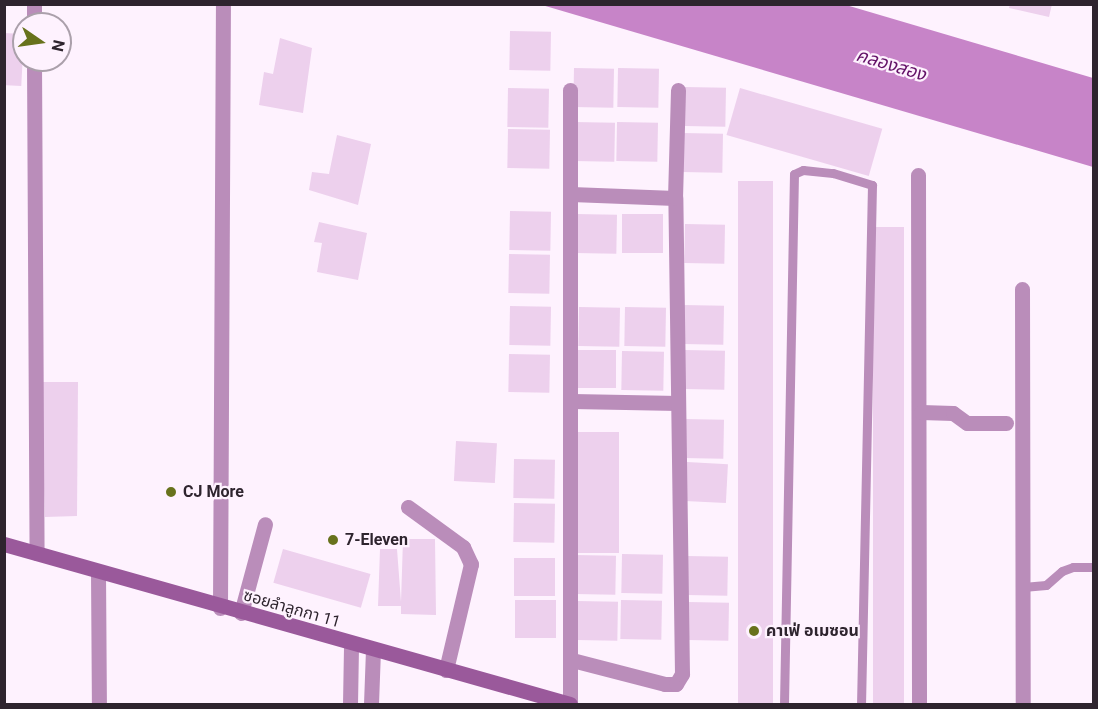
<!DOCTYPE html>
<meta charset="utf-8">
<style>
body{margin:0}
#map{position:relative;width:1098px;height:709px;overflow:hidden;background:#fef2fe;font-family:Roboto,"Noto Sans Thai",sans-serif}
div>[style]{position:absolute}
.water>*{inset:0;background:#c784c8}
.building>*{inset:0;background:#edd0ed;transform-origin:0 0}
.lane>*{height:9px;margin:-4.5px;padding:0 4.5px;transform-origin:4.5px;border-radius:4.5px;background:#ba8dba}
.street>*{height:15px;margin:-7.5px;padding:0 7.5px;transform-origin:7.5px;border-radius:7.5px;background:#ba8dba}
.secondary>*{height:15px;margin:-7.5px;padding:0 7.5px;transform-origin:7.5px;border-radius:7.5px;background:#9a599b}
.dots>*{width:16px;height:16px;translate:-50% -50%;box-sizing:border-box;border:3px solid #fef2fe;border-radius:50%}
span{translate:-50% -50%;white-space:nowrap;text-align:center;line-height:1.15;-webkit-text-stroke:4.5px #fef2fe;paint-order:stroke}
.poi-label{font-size:16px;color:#2e242e;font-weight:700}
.left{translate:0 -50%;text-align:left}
.street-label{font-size:16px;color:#2e242e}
.water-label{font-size:18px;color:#631167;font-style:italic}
.frame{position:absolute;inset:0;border:6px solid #2e242e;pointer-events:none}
.north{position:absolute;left:12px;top:12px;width:60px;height:60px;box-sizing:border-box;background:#fef2fe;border:2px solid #aba0ab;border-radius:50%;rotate:103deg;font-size:16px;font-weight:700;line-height:24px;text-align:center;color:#2e242e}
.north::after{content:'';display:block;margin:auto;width:21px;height:27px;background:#68721c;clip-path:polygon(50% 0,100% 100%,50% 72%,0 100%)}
</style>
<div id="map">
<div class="water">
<i style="clip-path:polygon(542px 5px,846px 5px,1093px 78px,1093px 167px)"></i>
</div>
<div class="building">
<i style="clip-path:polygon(1010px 4px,1052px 4px,1049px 17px,1009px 8px)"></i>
<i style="left:510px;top:31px;width:41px;height:39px;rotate:1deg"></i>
<i style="left:4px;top:33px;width:20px;height:52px;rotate:3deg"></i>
<i style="clip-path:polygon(280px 38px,312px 48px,303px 113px,259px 105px,264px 72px,273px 74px)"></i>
<i style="left:574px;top:68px;width:40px;height:39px;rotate:1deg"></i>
<i style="left:618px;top:68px;width:41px;height:39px;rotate:1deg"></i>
<i style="left:685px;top:87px;width:41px;height:39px;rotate:1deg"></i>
<i style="left:508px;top:88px;width:41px;height:39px;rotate:1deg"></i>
<i style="left:740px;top:88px;width:148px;height:49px;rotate:16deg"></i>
<i style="left:574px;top:122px;width:41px;height:39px;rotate:1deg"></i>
<i style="left:617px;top:122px;width:41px;height:39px;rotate:1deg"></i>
<i style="left:508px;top:129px;width:42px;height:39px;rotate:1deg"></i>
<i style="left:682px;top:133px;width:41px;height:39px;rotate:1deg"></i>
<i style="clip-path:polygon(337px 135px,371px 144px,358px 205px,309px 190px,312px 172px,329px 174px)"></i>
<i style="left:738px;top:181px;width:35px;height:523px"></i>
<i style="left:510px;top:211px;width:41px;height:39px;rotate:1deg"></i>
<i style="left:576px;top:214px;width:41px;height:39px;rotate:1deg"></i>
<i style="left:622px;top:214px;width:41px;height:39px"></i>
<i style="clip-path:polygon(319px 222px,367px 233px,358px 280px,317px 272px,322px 243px,314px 242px)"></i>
<i style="left:685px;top:224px;width:40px;height:39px;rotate:1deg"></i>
<i style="left:873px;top:227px;width:31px;height:477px"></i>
<i style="left:509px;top:254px;width:41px;height:39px;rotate:1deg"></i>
<i style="left:683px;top:305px;width:41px;height:39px;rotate:1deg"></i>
<i style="left:510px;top:306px;width:41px;height:39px;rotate:1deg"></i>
<i style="left:579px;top:307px;width:41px;height:39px;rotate:1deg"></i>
<i style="left:625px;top:307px;width:41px;height:39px;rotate:1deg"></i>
<i style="left:576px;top:350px;width:40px;height:38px"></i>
<i style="left:684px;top:350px;width:41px;height:39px;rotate:1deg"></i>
<i style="left:622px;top:351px;width:42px;height:39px;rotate:1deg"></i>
<i style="left:509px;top:354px;width:41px;height:38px;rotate:1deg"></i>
<i style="clip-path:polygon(40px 382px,78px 382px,77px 516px,45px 517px)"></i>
<i style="left:683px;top:419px;width:41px;height:39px;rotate:1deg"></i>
<i style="left:578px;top:432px;width:41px;height:121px"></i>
<i style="left:456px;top:441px;width:41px;height:40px;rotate:3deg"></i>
<i style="left:514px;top:459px;width:41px;height:39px;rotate:1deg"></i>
<i style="left:687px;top:462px;width:41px;height:39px;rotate:3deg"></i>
<i style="left:514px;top:503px;width:41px;height:39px;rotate:1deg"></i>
<i style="clip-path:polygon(403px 539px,435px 539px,436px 615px,401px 614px,401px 606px,378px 606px,380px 549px,397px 549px,401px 602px)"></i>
<i style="left:283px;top:549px;width:91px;height:35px;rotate:16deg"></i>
<i style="left:622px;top:554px;width:41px;height:39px;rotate:1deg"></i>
<i style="left:575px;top:555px;width:41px;height:39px;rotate:1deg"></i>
<i style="left:687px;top:556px;width:41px;height:39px;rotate:1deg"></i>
<i style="left:514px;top:558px;width:41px;height:38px"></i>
<i style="left:515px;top:600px;width:41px;height:38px"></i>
<i style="left:621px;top:600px;width:41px;height:39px;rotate:1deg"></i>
<i style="left:577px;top:601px;width:41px;height:39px;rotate:1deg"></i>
<i style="left:688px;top:602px;width:41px;height:38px;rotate:1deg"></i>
</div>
<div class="lane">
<i style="left:1023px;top:587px;width:23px;rotate:-5deg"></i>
<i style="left:1046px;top:585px;width:21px;rotate:-41deg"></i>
<i style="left:1062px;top:571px;width:12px;rotate:-20deg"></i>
<i style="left:1073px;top:567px;width:21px"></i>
<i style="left:784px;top:704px;width:530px;rotate:-88.92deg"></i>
<i style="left:794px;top:174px;width:10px;rotate:-24deg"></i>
<i style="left:803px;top:170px;width:30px;rotate:6deg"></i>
<i style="left:833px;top:173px;width:41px;rotate:17.1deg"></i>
<i style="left:872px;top:185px;width:519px;rotate:91.21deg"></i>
</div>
<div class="street">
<i style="left:34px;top:24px;width:20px;rotate:-90deg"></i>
<i style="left:34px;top:60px;width:493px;rotate:89.7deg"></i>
<i style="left:918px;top:175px;width:529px;rotate:89.89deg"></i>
<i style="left:571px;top:194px;width:104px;rotate:2.2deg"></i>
<i style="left:1022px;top:289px;width:415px;rotate:89.9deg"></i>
<i style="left:572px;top:401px;width:106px;rotate:1.1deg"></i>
<i style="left:921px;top:412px;width:32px;rotate:2deg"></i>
<i style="left:953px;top:413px;width:17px;rotate:36deg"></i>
<i style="left:967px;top:423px;width:39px"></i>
<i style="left:408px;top:507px;width:68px;rotate:36deg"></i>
<i style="left:463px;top:547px;width:19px;rotate:65deg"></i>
<i style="left:471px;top:564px;width:109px;rotate:103.3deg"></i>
<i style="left:98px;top:572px;width:132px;rotate:89.6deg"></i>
<i style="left:220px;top:608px;width:604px;rotate:-89.72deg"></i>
<i style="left:241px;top:613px;width:92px;rotate:-74.9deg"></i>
<i style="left:572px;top:660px;width:96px;rotate:14.5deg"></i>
<i style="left:665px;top:684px;width:11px"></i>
<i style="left:676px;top:684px;width:12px;rotate:-59deg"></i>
<i style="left:682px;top:674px;width:476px;rotate:-90.8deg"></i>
<i style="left:675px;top:198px;width:108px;rotate:-88.4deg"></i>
<i style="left:350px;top:704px;width:60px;rotate:-89deg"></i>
<i style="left:371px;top:704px;width:54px;rotate:-87.9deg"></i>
<i style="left:570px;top:704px;width:614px;rotate:-90deg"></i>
</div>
<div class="secondary">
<i style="left:4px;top:544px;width:588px;rotate:15.78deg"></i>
</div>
<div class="dots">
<i style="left:171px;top:492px;background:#68721c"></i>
<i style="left:333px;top:540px;background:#68721c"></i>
<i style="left:754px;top:631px;background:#68721c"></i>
</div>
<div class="poi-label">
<span class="left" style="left:183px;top:492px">CJ More</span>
<span class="left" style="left:345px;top:540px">7-Eleven</span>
<span class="left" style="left:766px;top:631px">คาเฟ่ อเมซอน</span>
</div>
<div class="street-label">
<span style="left:292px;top:609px;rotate:16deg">ซอยลำลูกกา 11</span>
</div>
<div class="water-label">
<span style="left:891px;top:65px;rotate:17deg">คลองสอง</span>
</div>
<div class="frame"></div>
<div class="north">N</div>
</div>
